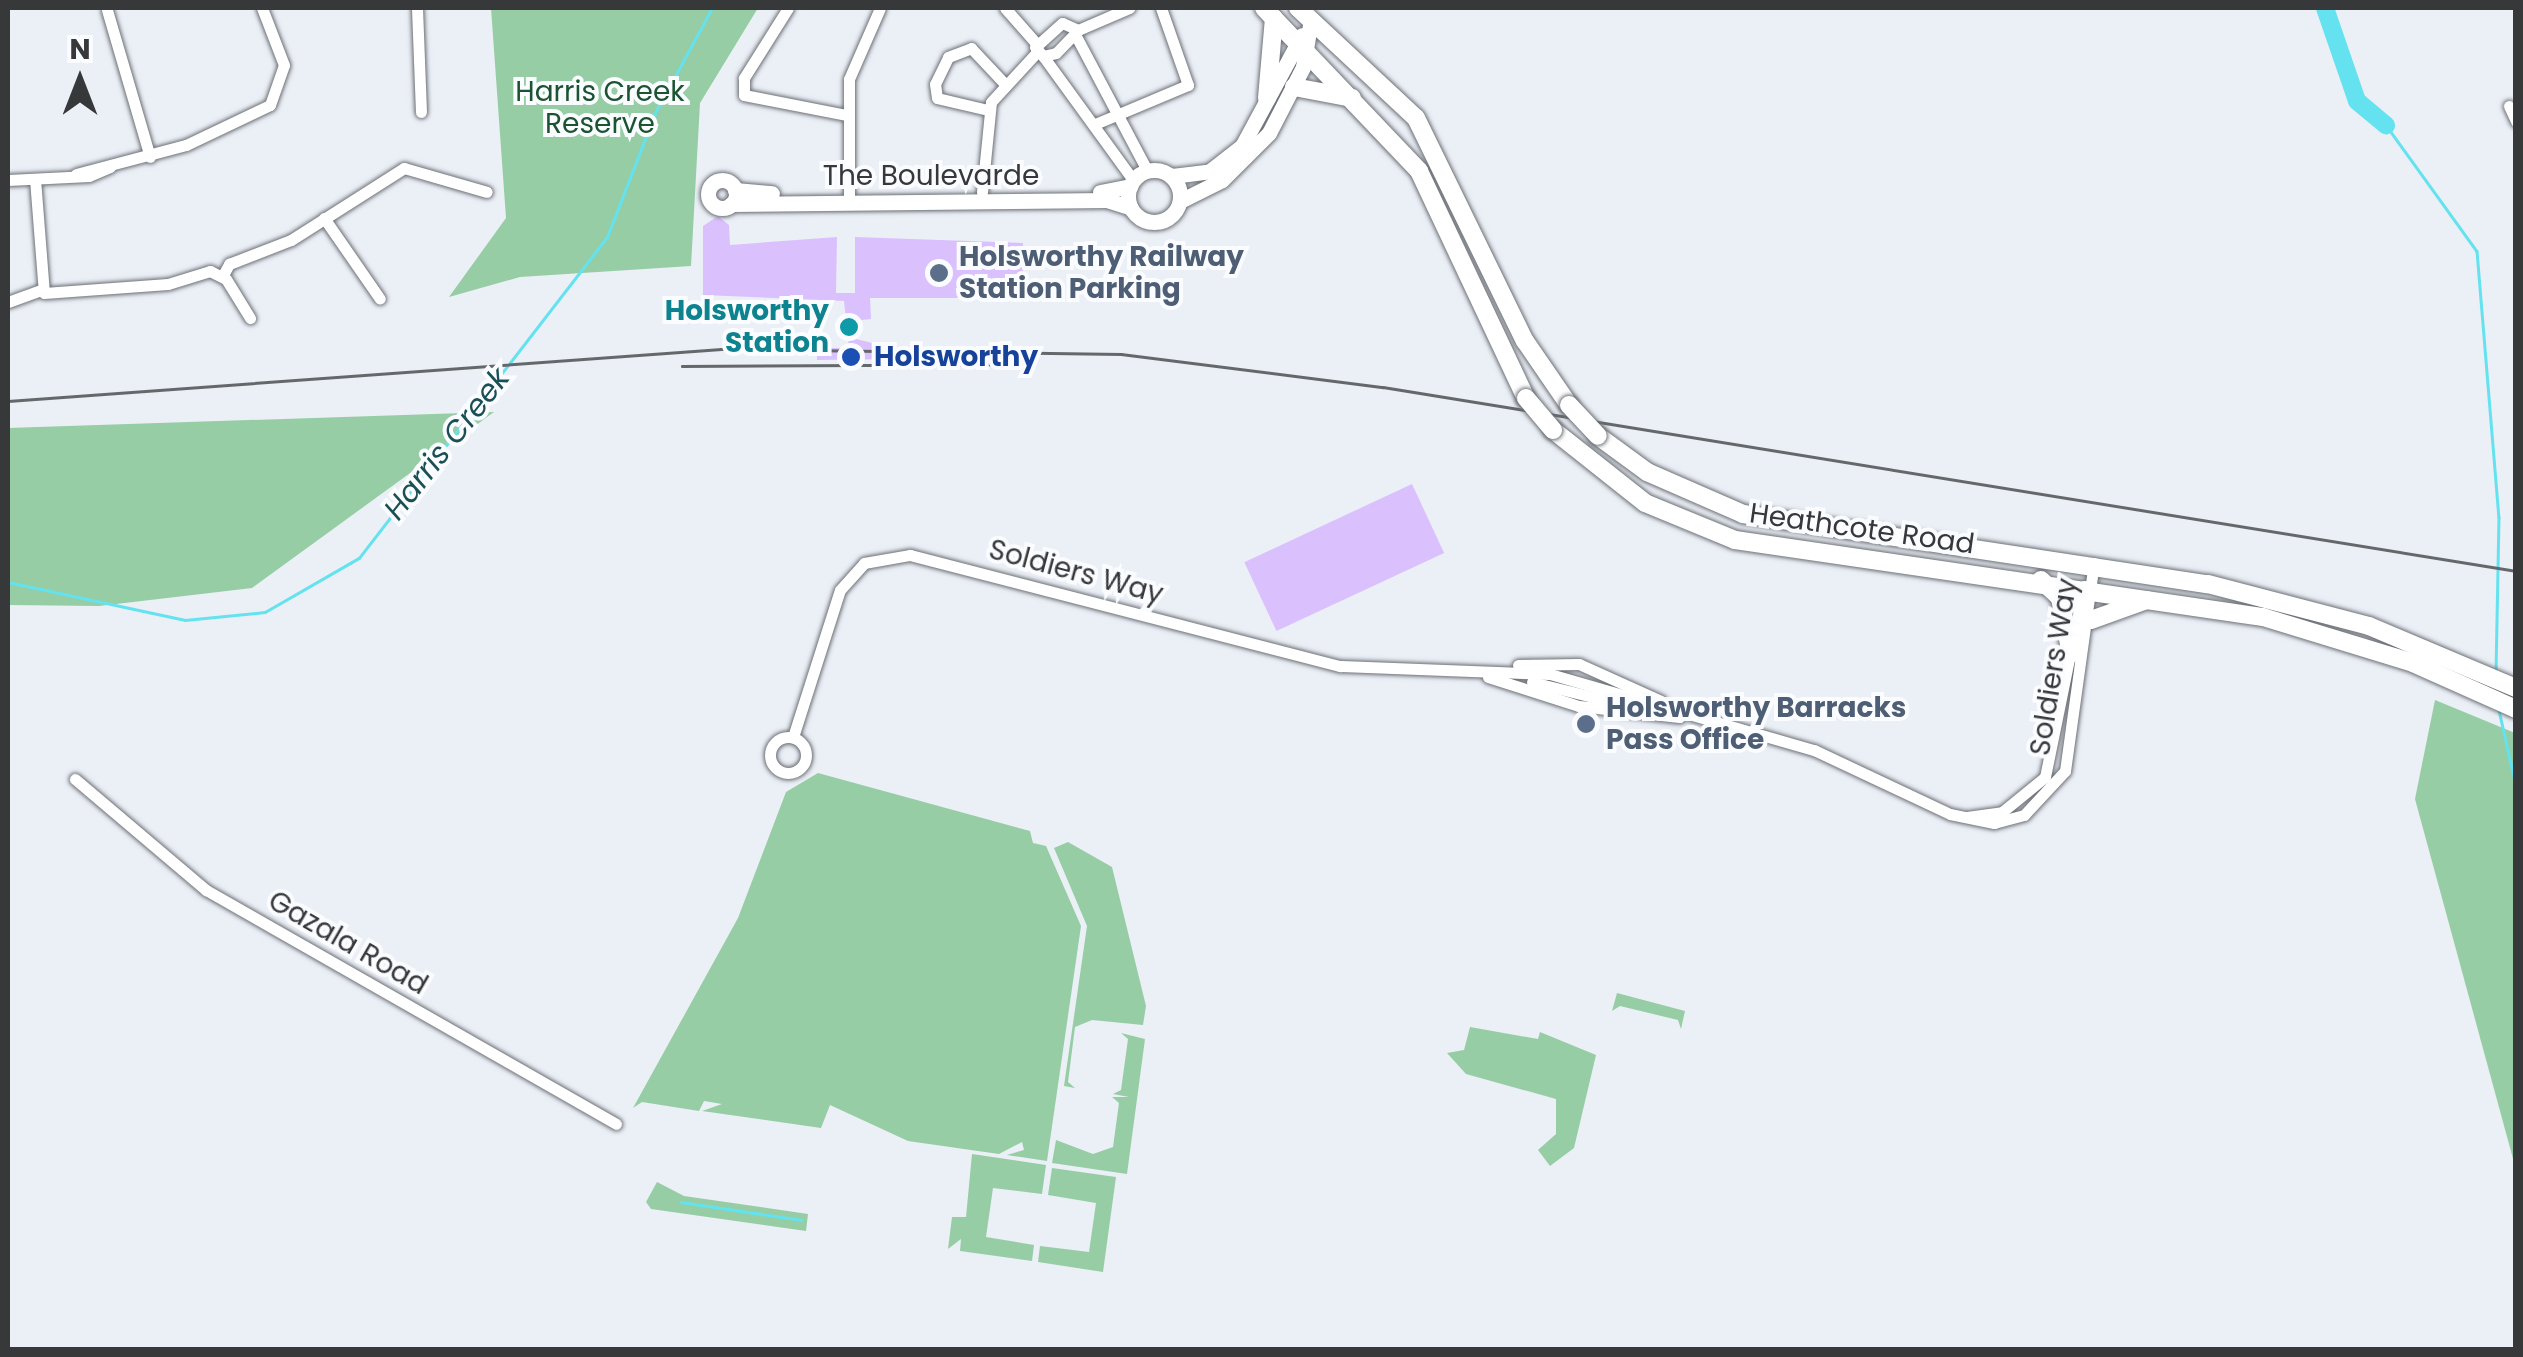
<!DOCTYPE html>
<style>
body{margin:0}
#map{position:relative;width:2523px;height:1357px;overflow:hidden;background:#ebeff6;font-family:Poppins,sans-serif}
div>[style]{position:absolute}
.green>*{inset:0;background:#96cda5}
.stream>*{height:2.5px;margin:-1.25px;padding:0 1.25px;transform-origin:1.25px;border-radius:1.25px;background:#64e2ef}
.river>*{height:18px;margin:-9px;padding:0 9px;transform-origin:9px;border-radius:9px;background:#64e2ef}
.building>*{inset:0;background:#dbc0fe;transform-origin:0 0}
.roads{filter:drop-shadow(0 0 2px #6c7076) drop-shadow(0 0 2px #6c7076)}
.street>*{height:11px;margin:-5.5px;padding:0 5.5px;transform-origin:5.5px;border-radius:5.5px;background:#fff}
.street>.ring{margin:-5.5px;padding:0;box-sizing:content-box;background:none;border:11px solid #fff;border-radius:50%}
.secondary>*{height:15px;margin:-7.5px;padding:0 7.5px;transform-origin:7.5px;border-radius:7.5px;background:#fff}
.secondary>.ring{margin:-7.5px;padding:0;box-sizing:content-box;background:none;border:15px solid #fff;border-radius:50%}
.primary>*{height:18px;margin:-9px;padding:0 9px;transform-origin:9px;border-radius:9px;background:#fff}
.rail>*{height:2.5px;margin:-1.25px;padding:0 1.25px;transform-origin:1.25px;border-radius:1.25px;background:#65686b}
.bridges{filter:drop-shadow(0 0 2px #6c7076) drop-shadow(0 0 2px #6c7076)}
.primary-bridge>*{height:18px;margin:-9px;padding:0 9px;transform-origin:9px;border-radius:9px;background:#fff}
.dots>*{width:28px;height:28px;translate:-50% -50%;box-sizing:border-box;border:5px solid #fafcff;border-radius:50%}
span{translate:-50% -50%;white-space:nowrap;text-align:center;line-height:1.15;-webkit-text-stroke:8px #fafcff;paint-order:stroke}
.park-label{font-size:28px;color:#1b5430}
.street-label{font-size:28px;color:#36383a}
.service-label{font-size:28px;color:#4e5e75;font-weight:700}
.left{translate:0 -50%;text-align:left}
.culture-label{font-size:28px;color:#0d838f;font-weight:700}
.right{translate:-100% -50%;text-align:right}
.transit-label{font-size:28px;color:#164399;font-weight:700}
.water-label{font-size:30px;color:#195056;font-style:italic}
.frame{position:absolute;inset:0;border:10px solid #36383a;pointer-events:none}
.north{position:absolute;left:30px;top:30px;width:100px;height:100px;-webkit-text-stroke:8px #fafcff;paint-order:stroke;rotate:0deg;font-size:28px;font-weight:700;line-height:40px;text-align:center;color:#36383a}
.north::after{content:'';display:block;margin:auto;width:35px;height:45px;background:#36383a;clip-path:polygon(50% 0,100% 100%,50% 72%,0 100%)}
</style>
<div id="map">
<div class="green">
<i style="clip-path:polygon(491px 8px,758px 8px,700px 103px,691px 266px,520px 277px,449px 297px,506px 218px)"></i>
<i style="clip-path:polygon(494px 412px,252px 588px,99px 606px,8px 605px,8px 428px)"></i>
<i style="clip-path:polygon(2435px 700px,2515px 733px,2515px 1166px,2415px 799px)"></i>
<i style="clip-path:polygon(818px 773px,1030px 831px,1033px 843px,1046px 846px,1081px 926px,1047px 1161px,1007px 1155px,1024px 1150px,1022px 1142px,999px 1154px,908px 1141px,830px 1105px,821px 1128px,702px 1111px,722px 1104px,704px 1101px,699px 1111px,642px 1102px,633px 1108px,738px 918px,786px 792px)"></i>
<i style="clip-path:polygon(1068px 842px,1112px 867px,1146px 1006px,1143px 1025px,1092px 1020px,1075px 1027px,1068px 1082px,1075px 1088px,1064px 1086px,1087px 926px,1054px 848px)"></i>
<i style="clip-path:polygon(1617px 993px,1685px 1011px,1681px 1029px,1678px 1020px,1620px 1006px,1612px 1011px)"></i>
<i style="clip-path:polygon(1470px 1027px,1538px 1039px,1540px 1032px,1596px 1055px,1574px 1148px,1550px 1166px,1538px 1150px,1556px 1134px,1556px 1099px,1466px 1074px,1447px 1053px,1464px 1050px)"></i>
<i style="clip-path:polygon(1121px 1033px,1145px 1039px,1127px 1174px,1052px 1163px,1056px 1140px,1093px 1154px,1113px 1147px,1119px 1103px,1112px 1097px,1129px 1097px,1113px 1094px,1121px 1090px,1128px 1039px)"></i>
<i style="clip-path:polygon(972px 1154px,1046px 1165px,1042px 1194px,993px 1188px,986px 1237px,1034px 1245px,1032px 1261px,960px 1251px,961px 1239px,948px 1249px,952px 1217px,966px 1217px)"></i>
<i style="clip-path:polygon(1052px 1168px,1116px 1177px,1103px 1272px,1038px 1262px,1040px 1246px,1089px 1252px,1096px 1203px,1048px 1195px)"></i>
<i style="clip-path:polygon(657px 1182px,684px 1196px,808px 1214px,806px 1231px,651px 1209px,646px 1202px)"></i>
</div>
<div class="stream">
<i style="left:2386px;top:125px;width:155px;rotate:54.2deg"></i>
<i style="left:2477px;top:251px;width:267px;rotate:85.3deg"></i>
<i style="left:2499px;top:517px;width:155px;rotate:91.1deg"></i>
<i style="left:8px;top:582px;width:181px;rotate:12.1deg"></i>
<i style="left:185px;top:620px;width:80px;rotate:-5.7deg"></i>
<i style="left:265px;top:612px;width:108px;rotate:-29.9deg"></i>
<i style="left:359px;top:558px;width:406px;rotate:-52.3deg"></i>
<i style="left:607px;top:237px;width:133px;rotate:-68.8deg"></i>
<i style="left:655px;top:113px;width:119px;rotate:-61.5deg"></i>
<i style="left:2499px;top:710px;width:78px;rotate:77.4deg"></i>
<i style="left:681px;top:1202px;width:122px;rotate:8.5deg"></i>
</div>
<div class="river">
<i style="left:2325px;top:8px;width:98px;rotate:71deg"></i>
<i style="left:2357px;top:101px;width:38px;rotate:40deg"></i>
</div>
<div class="building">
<i style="clip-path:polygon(718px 216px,729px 225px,730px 245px,837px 237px,836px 293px,855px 293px,855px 237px,1023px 243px,1023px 298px,870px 298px,871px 319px,853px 321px,852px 338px,897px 349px,901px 359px,817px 360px,817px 348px,849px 348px,844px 301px,703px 295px,703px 226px)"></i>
<i style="left:1412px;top:484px;width:76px;height:185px;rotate:65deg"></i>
</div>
<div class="roads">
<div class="street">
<i style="left:417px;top:8px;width:104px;rotate:87.8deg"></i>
<i style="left:788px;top:8px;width:83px;rotate:122.2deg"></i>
<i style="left:744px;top:78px;width:17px;rotate:90deg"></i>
<i style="left:744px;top:95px;width:105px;rotate:11deg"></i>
<i style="left:1005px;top:8px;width:45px;rotate:48.6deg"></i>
<i style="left:107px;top:10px;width:153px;rotate:73.7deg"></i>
<i style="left:1078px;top:30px;width:17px;rotate:-156deg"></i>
<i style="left:1062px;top:23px;width:36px;rotate:138deg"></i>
<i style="left:1035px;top:47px;width:12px;rotate:48deg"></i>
<i style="left:1043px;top:56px;width:13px;rotate:-13deg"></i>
<i style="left:1056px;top:53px;width:32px;rotate:-46deg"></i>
<i style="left:1078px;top:30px;width:56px;rotate:-23.3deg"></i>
<i style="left:1077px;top:38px;width:149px;rotate:62.1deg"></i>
<i style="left:1043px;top:56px;width:153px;rotate:54deg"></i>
<i style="left:2509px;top:106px;width:17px;rotate:65deg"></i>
<i style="left:988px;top:110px;width:52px;rotate:-166.8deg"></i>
<i style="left:937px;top:98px;width:14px;rotate:-98deg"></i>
<i style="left:935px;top:84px;width:30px;rotate:-64deg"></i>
<i style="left:948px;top:57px;width:25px;rotate:-21deg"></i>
<i style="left:971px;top:48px;width:47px;rotate:46.7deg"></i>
<i style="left:1095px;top:124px;width:101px;rotate:-22.8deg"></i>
<i style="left:1188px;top:85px;width:82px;rotate:-109.3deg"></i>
<i style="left:76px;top:174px;width:114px;rotate:-14.8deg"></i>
<i style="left:186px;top:145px;width:93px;rotate:-25.5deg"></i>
<i style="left:270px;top:105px;width:42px;rotate:-70.7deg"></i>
<i style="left:284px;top:65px;width:61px;rotate:-111.1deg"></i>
<i style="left:35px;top:179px;width:114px;rotate:85.5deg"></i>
<i style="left:44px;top:293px;width:124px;rotate:-4.2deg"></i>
<i style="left:168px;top:284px;width:44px;rotate:-17.2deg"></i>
<i style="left:210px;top:271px;width:18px;rotate:27deg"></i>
<i style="left:226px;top:279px;width:46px;rotate:58.4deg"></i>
<i style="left:8px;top:180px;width:81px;rotate:-2.8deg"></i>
<i style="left:89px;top:176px;width:23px;rotate:-23deg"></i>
<i style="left:982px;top:192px;width:90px;rotate:-84.3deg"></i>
<i style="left:991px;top:102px;width:68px;rotate:-47.4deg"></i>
<i style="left:849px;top:202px;width:123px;rotate:-90deg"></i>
<i style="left:849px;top:79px;width:77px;rotate:-66.4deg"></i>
<i style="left:324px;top:218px;width:98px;rotate:55.3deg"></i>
<i style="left:223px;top:275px;width:13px;rotate:-61deg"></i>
<i style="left:229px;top:264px;width:66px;rotate:-21.2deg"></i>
<i style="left:291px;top:240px;width:134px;rotate:-32.5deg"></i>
<i style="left:404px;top:168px;width:86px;rotate:16.1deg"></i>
<i style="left:8px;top:302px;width:35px;rotate:-20deg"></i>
<i style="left:1518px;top:665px;width:61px;rotate:-0.9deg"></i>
<i style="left:1579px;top:664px;width:90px;rotate:24.3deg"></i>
<i style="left:1488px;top:677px;width:96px;rotate:17.7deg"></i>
<i style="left:1579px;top:706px;width:101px;rotate:6.3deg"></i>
<i style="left:1532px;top:682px;width:112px;rotate:13.9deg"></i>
<i style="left:793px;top:737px;width:154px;rotate:-72.3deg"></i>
<i style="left:840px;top:590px;width:36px;rotate:-48deg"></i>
<i style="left:864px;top:563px;width:47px;rotate:-9.9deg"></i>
<i style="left:910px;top:555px;width:444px;rotate:14.5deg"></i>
<i style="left:1340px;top:666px;width:210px;rotate:2.2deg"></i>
<i style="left:1550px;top:674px;width:275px;rotate:16.1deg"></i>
<i style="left:1814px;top:750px;width:150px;rotate:25.2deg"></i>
<i style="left:1950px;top:814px;width:45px;rotate:11.6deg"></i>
<i style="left:1994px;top:823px;width:31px;rotate:-15deg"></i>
<i style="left:2024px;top:815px;width:60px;rotate:-47deg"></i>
<i style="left:2065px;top:771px;width:210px;rotate:-82.1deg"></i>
<i class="ring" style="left:770px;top:737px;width:25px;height:25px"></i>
<i style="left:75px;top:779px;width:172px;rotate:40.3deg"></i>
<i style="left:206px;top:890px;width:472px;rotate:29.7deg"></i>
<i style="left:1967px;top:817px;width:35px;rotate:-8deg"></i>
<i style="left:2002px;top:812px;width:55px;rotate:-39.1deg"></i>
<i style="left:2045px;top:777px;width:195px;rotate:-78.5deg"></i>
</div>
<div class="secondary">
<i class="ring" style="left:1128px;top:170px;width:37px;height:37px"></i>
<i style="left:1172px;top:176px;width:38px;rotate:-7deg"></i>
<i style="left:1210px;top:171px;width:41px;rotate:-38deg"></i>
<i style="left:1242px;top:146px;width:126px;rotate:-61.6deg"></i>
<i class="ring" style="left:708px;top:180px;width:13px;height:13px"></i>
<i style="left:735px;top:190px;width:37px;rotate:5deg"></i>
<i style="left:1100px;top:192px;width:31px;rotate:-11deg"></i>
<i style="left:1180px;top:201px;width:47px;rotate:-26.6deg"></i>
<i style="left:1222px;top:180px;width:66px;rotate:-45deg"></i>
<i style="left:1269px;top:133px;width:74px;rotate:-62.7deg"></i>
<i style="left:1303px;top:67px;width:49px;rotate:-80.5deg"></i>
<i style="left:731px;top:204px;width:376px;rotate:-0.6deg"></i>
<i style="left:1107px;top:200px;width:25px;rotate:18deg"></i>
</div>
<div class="primary">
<i style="left:1264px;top:8px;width:225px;rotate:46.4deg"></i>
<i style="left:1419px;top:171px;width:251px;rotate:64.8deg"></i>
<i style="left:1298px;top:8px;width:161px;rotate:43deg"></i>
<i style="left:1416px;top:118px;width:248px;rotate:64deg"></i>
<i style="left:1525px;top:341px;width:78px;rotate:55.5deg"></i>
<i style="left:1294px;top:87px;width:59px;rotate:10.7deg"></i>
<i style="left:1267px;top:98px;width:80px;rotate:-85deg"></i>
<i style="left:1553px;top:430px;width:117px;rotate:38.4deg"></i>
<i style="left:1645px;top:503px;width:97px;rotate:22.3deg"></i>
<i style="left:1735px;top:540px;width:534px;rotate:8.3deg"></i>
<i style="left:2263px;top:617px;width:157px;rotate:17deg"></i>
<i style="left:2413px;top:663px;width:113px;rotate:24.1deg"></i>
<i style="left:1598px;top:436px;width:61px;rotate:36.3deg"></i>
<i style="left:1647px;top:472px;width:105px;rotate:23.6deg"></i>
<i style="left:1743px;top:514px;width:470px;rotate:8.6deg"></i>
<i style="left:2208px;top:584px;width:166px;rotate:14.6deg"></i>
<i style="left:2369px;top:626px;width:160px;rotate:22.9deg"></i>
<i style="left:2041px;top:580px;width:26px;rotate:43deg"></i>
<i style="left:2060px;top:598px;width:57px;rotate:78.9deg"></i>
<i style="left:2091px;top:620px;width:59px;rotate:-19.7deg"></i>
</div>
</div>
<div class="rail">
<i style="left:682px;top:366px;width:350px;rotate:-0.3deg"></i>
<i style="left:8px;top:401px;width:715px;rotate:-4.17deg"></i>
<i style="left:721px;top:349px;width:400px;rotate:0.7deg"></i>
<i style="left:1121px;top:354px;width:264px;rotate:7.2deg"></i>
<i style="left:1383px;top:387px;width:1148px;rotate:9.22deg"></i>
</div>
<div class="bridges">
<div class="primary-bridge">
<i style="left:1526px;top:398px;width:42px;rotate:49.8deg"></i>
<i style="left:1569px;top:405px;width:42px;rotate:46.9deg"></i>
</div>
</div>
<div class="dots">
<i style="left:939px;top:273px;background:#5c6f8a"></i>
<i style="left:849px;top:327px;background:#0f9aa8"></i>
<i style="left:851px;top:357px;background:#1a4fb4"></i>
<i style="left:1586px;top:724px;background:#5c6f8a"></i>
</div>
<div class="park-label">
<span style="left:600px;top:108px">Harris Creek<br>Reserve</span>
</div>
<div class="street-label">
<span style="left:931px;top:176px">The Boulevarde</span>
<span style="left:1862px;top:529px;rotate:8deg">Heathcote Road</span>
<span style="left:1076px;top:572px;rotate:15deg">Soldiers Way</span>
<span style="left:2054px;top:667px;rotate:-81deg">Soldiers Way</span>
<span style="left:348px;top:943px;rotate:30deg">Gazala Road</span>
</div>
<div class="service-label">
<span class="left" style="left:959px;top:273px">Holsworthy Railway<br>Station Parking</span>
<span class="left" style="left:1606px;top:724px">Holsworthy Barracks<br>Pass Office</span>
</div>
<div class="culture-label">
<span class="right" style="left:829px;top:327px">Holsworthy<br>Station</span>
</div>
<div class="transit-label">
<span class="left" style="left:874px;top:357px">Holsworthy</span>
</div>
<div class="water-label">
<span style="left:447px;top:444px;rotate:-52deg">Harris Creek</span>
</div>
<div class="frame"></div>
<div class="north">N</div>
</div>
